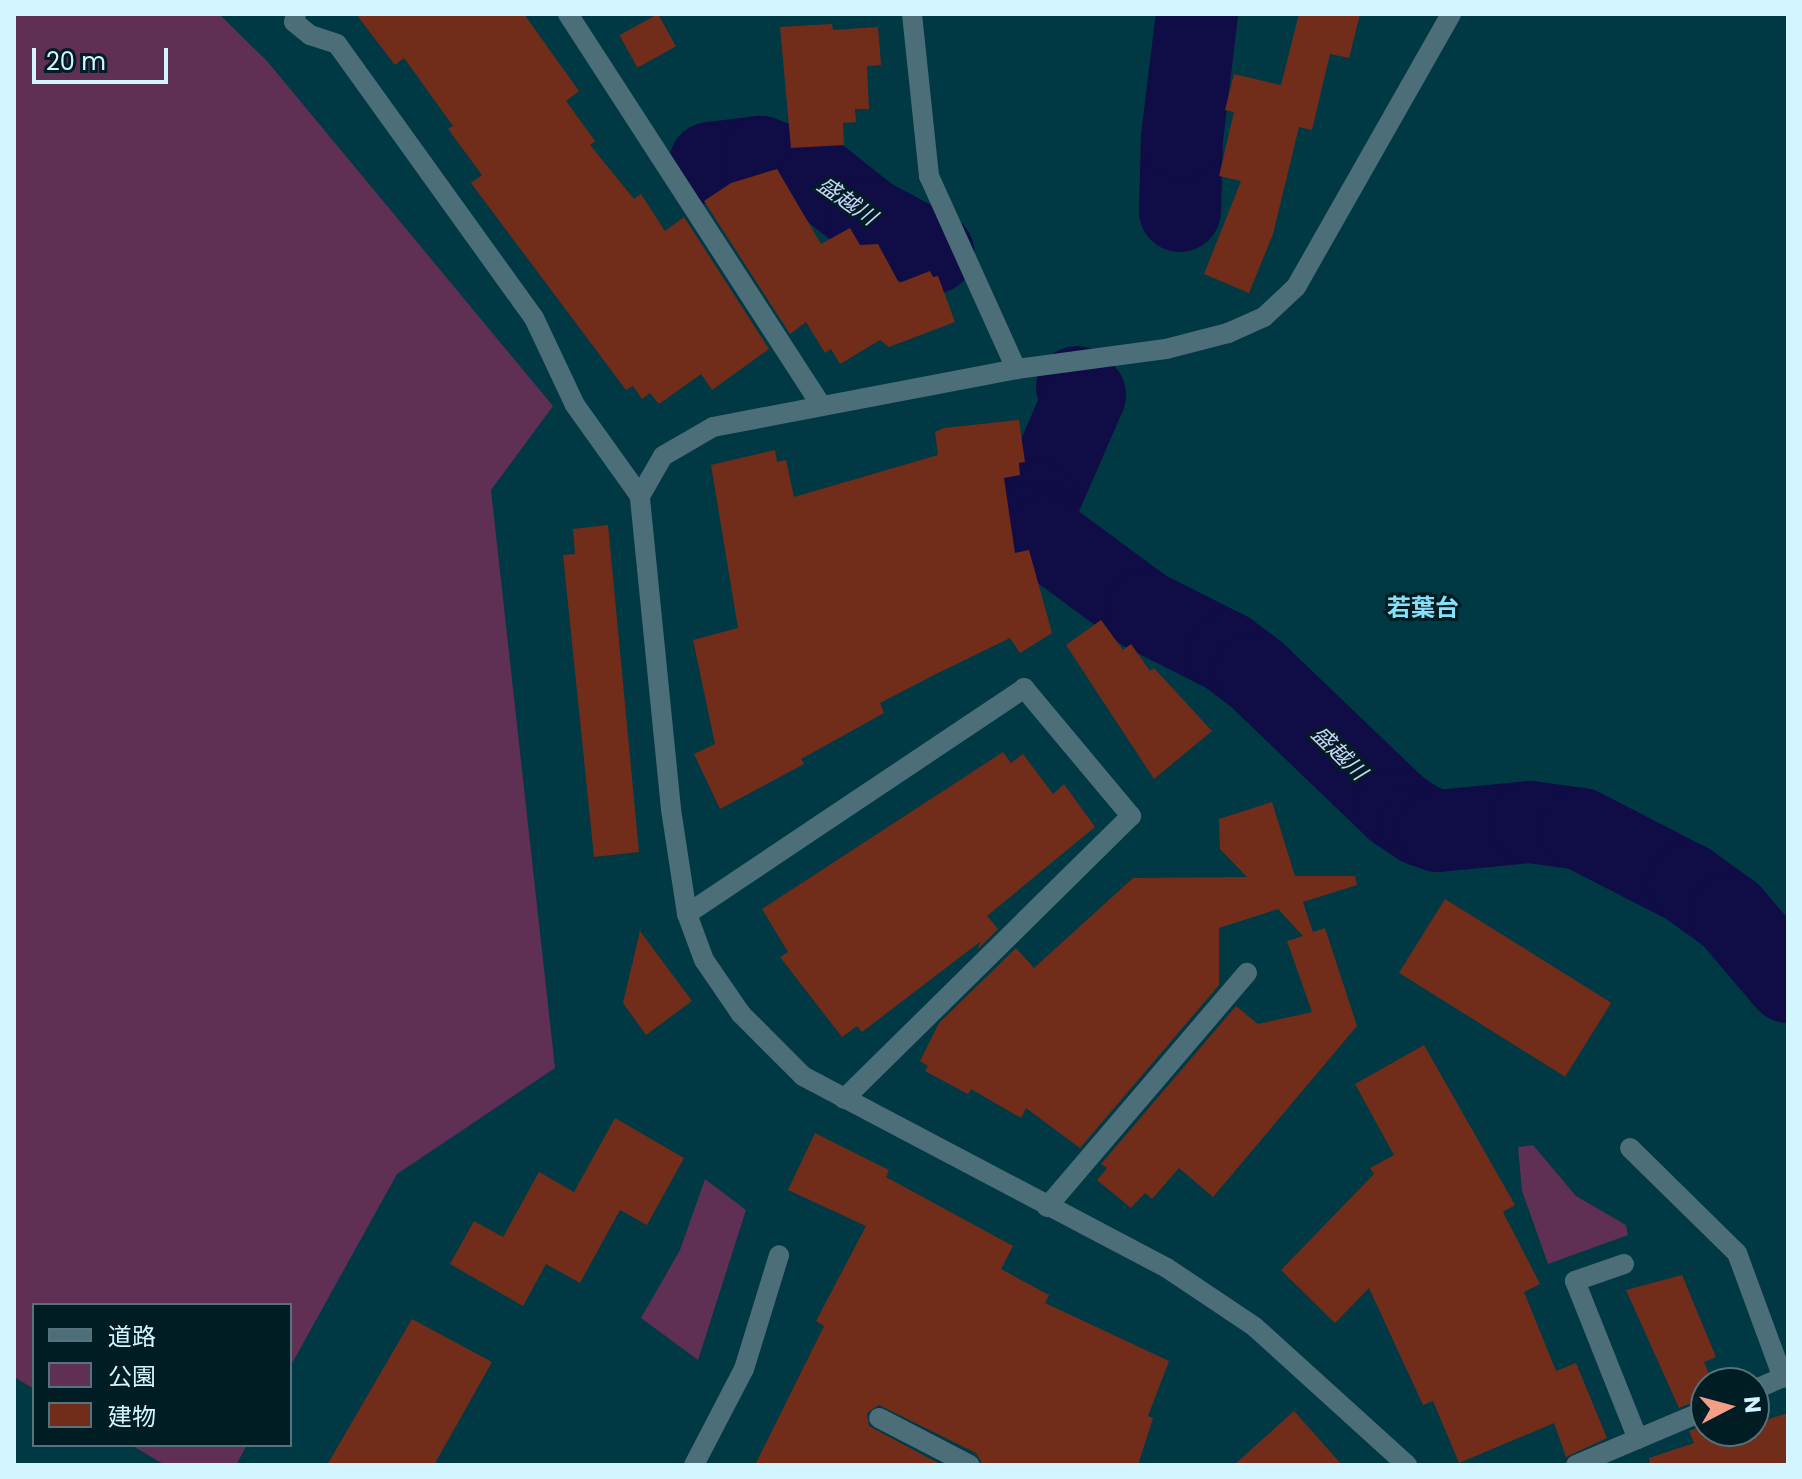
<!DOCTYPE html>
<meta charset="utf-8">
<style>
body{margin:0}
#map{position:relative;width:1802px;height:1479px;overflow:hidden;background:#003844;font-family:Poppins,"Noto Sans JP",sans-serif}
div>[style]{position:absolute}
.green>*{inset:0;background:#5f2f54}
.river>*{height:82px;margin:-41px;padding:0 41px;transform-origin:41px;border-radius:41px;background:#100c46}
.building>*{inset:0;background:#722d1a;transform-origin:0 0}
.street>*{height:20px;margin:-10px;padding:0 10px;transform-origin:10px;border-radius:10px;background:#4c6e78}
span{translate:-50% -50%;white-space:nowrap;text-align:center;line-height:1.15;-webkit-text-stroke:6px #011d24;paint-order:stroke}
.water-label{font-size:22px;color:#cad2f7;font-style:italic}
.quarter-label{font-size:24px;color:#85e1f9;font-weight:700}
.frame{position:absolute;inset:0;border:16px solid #d3f5ff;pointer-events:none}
.legend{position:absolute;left:32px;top:1303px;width:260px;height:144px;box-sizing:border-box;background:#011d24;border:2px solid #55737c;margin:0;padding:10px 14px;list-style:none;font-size:24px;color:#d3f5ff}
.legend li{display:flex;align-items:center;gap:16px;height:40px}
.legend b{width:40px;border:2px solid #55737c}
.north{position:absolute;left:1690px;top:1367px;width:80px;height:80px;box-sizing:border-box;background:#011d24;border:2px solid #55737c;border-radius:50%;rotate:84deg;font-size:22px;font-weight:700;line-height:32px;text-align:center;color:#d3f5ff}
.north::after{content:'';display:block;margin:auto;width:28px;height:36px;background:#f49e87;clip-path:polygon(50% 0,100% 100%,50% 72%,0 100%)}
.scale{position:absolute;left:32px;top:48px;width:136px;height:36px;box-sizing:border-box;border:4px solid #d3f5ff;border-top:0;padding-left:10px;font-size:24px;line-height:28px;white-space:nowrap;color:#d3f5ff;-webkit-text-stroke:6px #011d24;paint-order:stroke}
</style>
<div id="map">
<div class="green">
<i style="clip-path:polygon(14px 14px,219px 14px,267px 61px,553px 406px,491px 490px,555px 1068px,397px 1174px,290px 1367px,290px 1305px,34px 1305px,34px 1389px,14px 1377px)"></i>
<i style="clip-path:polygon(1533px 1145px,1576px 1196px,1626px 1225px,1628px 1235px,1548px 1264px,1522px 1191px,1518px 1147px)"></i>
<i style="clip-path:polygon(705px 1179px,746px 1210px,698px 1360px,641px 1318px,680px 1250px)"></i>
<i style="clip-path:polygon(131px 1445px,247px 1445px,236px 1465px,165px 1465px)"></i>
</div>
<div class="river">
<i style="left:710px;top:163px;width:51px;rotate:-6.7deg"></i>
<i style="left:761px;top:157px;width:64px;rotate:21deg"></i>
<i style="left:821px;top:180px;width:63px;rotate:38.5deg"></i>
<i style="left:870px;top:219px;width:72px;rotate:28deg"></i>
<i style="left:1180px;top:211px;width:73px;rotate:-88.4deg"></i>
<i style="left:1182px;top:138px;width:125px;rotate:-83.1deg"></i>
<i style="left:1077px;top:387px;width:11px;rotate:45deg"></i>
<i style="left:1085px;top:395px;width:118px;rotate:113.5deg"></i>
<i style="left:1038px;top:503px;width:18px;rotate:99deg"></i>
<i style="left:1035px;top:521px;width:17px;rotate:62deg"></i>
<i style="left:1043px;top:536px;width:127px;rotate:36.3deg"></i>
<i style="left:1145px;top:611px;width:93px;rotate:26.8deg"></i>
<i style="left:1228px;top:653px;width:34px;rotate:37deg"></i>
<i style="left:1255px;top:673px;width:197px;rotate:43.8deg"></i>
<i style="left:1397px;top:809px;width:29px;rotate:34deg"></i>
<i style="left:1421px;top:825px;width:18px;rotate:19deg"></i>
<i style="left:1438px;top:831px;width:92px;rotate:-5.6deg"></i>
<i style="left:1530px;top:822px;width:51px;rotate:7.8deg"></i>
<i style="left:1581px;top:829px;width:120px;rotate:27.2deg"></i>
<i style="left:1688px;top:884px;width:53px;rotate:35.8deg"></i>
<i style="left:1731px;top:915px;width:88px;rotate:49.6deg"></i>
</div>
<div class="building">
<i style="clip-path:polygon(356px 14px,524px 14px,579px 91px,566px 101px,595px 141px,590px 145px,634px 199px,641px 194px,665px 231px,684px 217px,769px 349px,712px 390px,701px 374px,659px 404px,650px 393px,642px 399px,633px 386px,626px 390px,471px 183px,482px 175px,448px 129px,453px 126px,404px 58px,395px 65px)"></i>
<i style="left:658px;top:14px;width:37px;height:44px;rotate:61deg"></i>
<i style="clip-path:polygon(1299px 14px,1360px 14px,1349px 58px,1330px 54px,1312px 130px,1299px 127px,1273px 234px,1249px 293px,1204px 274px,1241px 181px,1219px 176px,1234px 112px,1225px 110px,1234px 74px,1281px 85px)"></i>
<i style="clip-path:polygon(832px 24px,833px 30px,878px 27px,881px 65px,867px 66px,869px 109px,855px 109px,856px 122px,843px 123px,844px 145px,791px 148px,780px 27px)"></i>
<i style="clip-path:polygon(777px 169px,821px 244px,850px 228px,860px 245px,878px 244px,899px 283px,930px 271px,933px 277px,938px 276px,955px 322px,889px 347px,880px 340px,840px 364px,831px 349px,825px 353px,806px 322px,790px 334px,704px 201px,731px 183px)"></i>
<i style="clip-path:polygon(1019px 420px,1025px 462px,1019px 463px,1020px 475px,1004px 478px,1015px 553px,1029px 550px,1052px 633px,1020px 653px,1010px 638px,932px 676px,880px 703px,884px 713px,801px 759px,804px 764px,720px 809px,694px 754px,715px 744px,693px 640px,738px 628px,711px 465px,775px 450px,777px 462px,786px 460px,794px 497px,938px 455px,935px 432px,944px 428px)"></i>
<i style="clip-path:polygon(608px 525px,639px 852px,594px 857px,563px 555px,575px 554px,573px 529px)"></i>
<i style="clip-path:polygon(1101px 620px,1123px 650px,1131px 644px,1150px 671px,1154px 668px,1212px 731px,1154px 779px,1066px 645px)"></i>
<i style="clip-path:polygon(1003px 752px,1011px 763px,1023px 754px,1053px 794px,1064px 784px,1095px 827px,987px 916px,998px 929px,977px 950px,981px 941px,862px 1032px,857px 1026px,842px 1037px,780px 957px,788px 952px,762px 909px)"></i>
<i style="clip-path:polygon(1272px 802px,1295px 876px,1355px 876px,1357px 885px,1303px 902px,1313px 932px,1325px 928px,1357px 1026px,1213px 1197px,1179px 1168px,1152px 1199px,1145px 1193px,1131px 1208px,1097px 1180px,1107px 1168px,1101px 1164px,1236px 1006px,1258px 1024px,1312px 1012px,1287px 941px,1303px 936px,1278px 909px,1219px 928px,1219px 985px,1080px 1148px,1026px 1108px,1021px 1118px,971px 1089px,968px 1094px,925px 1071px,928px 1066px,920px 1061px,939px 1023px,1016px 948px,1034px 968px,1133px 878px,1247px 877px,1220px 849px,1219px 819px)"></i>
<i style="left:1445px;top:899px;width:196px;height:87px;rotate:32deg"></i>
<i style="clip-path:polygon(640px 931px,692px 1001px,646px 1035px,623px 1003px)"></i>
<i style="clip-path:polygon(1424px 1045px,1515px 1205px,1503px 1212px,1540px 1284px,1524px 1292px,1556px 1371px,1576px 1363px,1607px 1438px,1566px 1457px,1554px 1423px,1459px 1463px,1433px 1401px,1423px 1405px,1369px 1288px,1335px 1323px,1281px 1270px,1374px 1174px,1370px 1168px,1394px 1155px,1355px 1084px)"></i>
<i style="clip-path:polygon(615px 1118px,684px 1158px,647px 1225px,620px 1210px,580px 1283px,546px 1264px,523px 1306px,450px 1264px,474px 1221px,503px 1237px,539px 1172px,574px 1192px)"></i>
<i style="clip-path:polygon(815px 1133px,889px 1170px,886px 1177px,1013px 1246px,1001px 1269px,1049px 1295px,1045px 1303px,1169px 1361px,1148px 1416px,1153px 1418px,1138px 1465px,983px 1465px,976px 1453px,879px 1405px,867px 1413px,869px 1426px,942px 1465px,755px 1465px,824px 1326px,816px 1321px,866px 1226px,788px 1190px)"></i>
<i style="clip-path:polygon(1682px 1275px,1716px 1357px,1704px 1362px,1713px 1383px,1706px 1383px,1706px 1397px,1679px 1408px,1626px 1290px)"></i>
<i style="clip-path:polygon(412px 1319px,492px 1362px,434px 1465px,327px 1465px)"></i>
<i style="clip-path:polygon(1294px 1411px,1342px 1465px,1234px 1465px)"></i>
<i style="clip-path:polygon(1788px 1413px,1788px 1465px,1650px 1465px,1649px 1458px,1694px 1443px,1689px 1431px,1706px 1424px,1706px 1431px,1754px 1431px,1754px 1424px)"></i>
</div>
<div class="street">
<i style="left:296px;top:14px;width:8px;rotate:104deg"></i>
<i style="left:294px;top:22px;width:21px;rotate:39deg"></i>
<i style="left:310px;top:35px;width:28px;rotate:18deg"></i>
<i style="left:337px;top:44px;width:337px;rotate:54.3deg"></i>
<i style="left:534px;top:318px;width:96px;rotate:64.8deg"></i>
<i style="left:575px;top:405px;width:112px;rotate:54.5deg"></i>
<i style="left:568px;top:14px;width:466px;rotate:57.1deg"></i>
<i style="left:912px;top:14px;width:163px;rotate:84deg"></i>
<i style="left:929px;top:176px;width:212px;rotate:65.7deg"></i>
<i style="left:687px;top:914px;width:406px;rotate:-33.8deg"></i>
<i style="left:1024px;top:688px;width:167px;rotate:50.1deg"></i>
<i style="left:1131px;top:816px;width:403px;rotate:135.4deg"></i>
<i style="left:1630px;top:1148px;width:150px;rotate:44.5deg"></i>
<i style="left:1737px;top:1253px;width:133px;rotate:69.8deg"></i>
<i style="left:1047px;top:1207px;width:308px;rotate:-49.5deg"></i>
<i style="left:1624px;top:1264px;width:52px;rotate:160.9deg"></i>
<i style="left:1575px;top:1281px;width:170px;rotate:68.3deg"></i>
<i style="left:1754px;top:1390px;width:37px;rotate:-24deg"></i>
<i style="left:879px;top:1418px;width:102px;rotate:27.3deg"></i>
<i style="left:694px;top:1465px;width:108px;rotate:-62.5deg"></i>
<i style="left:744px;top:1369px;width:119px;rotate:-72.9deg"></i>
<i style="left:1407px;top:1465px;width:205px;rotate:-137.8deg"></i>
<i style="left:1255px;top:1327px;width:106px;rotate:-146.2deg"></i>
<i style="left:1167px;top:1268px;width:412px;rotate:-152.2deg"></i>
<i style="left:803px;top:1076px;width:88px;rotate:-135deg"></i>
<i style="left:741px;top:1014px;width:65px;rotate:-124.4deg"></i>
<i style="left:704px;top:960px;width:49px;rotate:-110.3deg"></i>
<i style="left:687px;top:914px;width:106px;rotate:-98.7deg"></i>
<i style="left:671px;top:809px;width:315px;rotate:-95.7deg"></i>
<i style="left:640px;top:496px;width:46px;rotate:-60.1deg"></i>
<i style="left:663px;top:456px;width:58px;rotate:-30.1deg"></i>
<i style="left:713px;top:427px;width:309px;rotate:-10.8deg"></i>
<i style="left:1016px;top:369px;width:151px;rotate:-7.6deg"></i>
<i style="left:1166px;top:349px;width:64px;rotate:-14.5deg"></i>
<i style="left:1228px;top:333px;width:39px;rotate:-24deg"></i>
<i style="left:1264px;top:317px;width:44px;rotate:-43.2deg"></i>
<i style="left:1296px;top:287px;width:314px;rotate:-60.4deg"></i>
<i style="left:1576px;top:1465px;width:141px;rotate:-22.9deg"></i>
</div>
<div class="water-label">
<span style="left:847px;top:201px;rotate:35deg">盛越川</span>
<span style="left:1339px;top:753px;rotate:44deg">盛越川</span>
</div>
<div class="quarter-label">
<span style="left:1423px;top:608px">若葉台</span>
</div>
<div class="frame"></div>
<ul class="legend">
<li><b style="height:10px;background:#4c6e78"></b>道路</li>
<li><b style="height:22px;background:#5f2f54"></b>公園</li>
<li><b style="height:22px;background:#722d1a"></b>建物</li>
</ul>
<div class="north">N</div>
<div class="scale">20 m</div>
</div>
